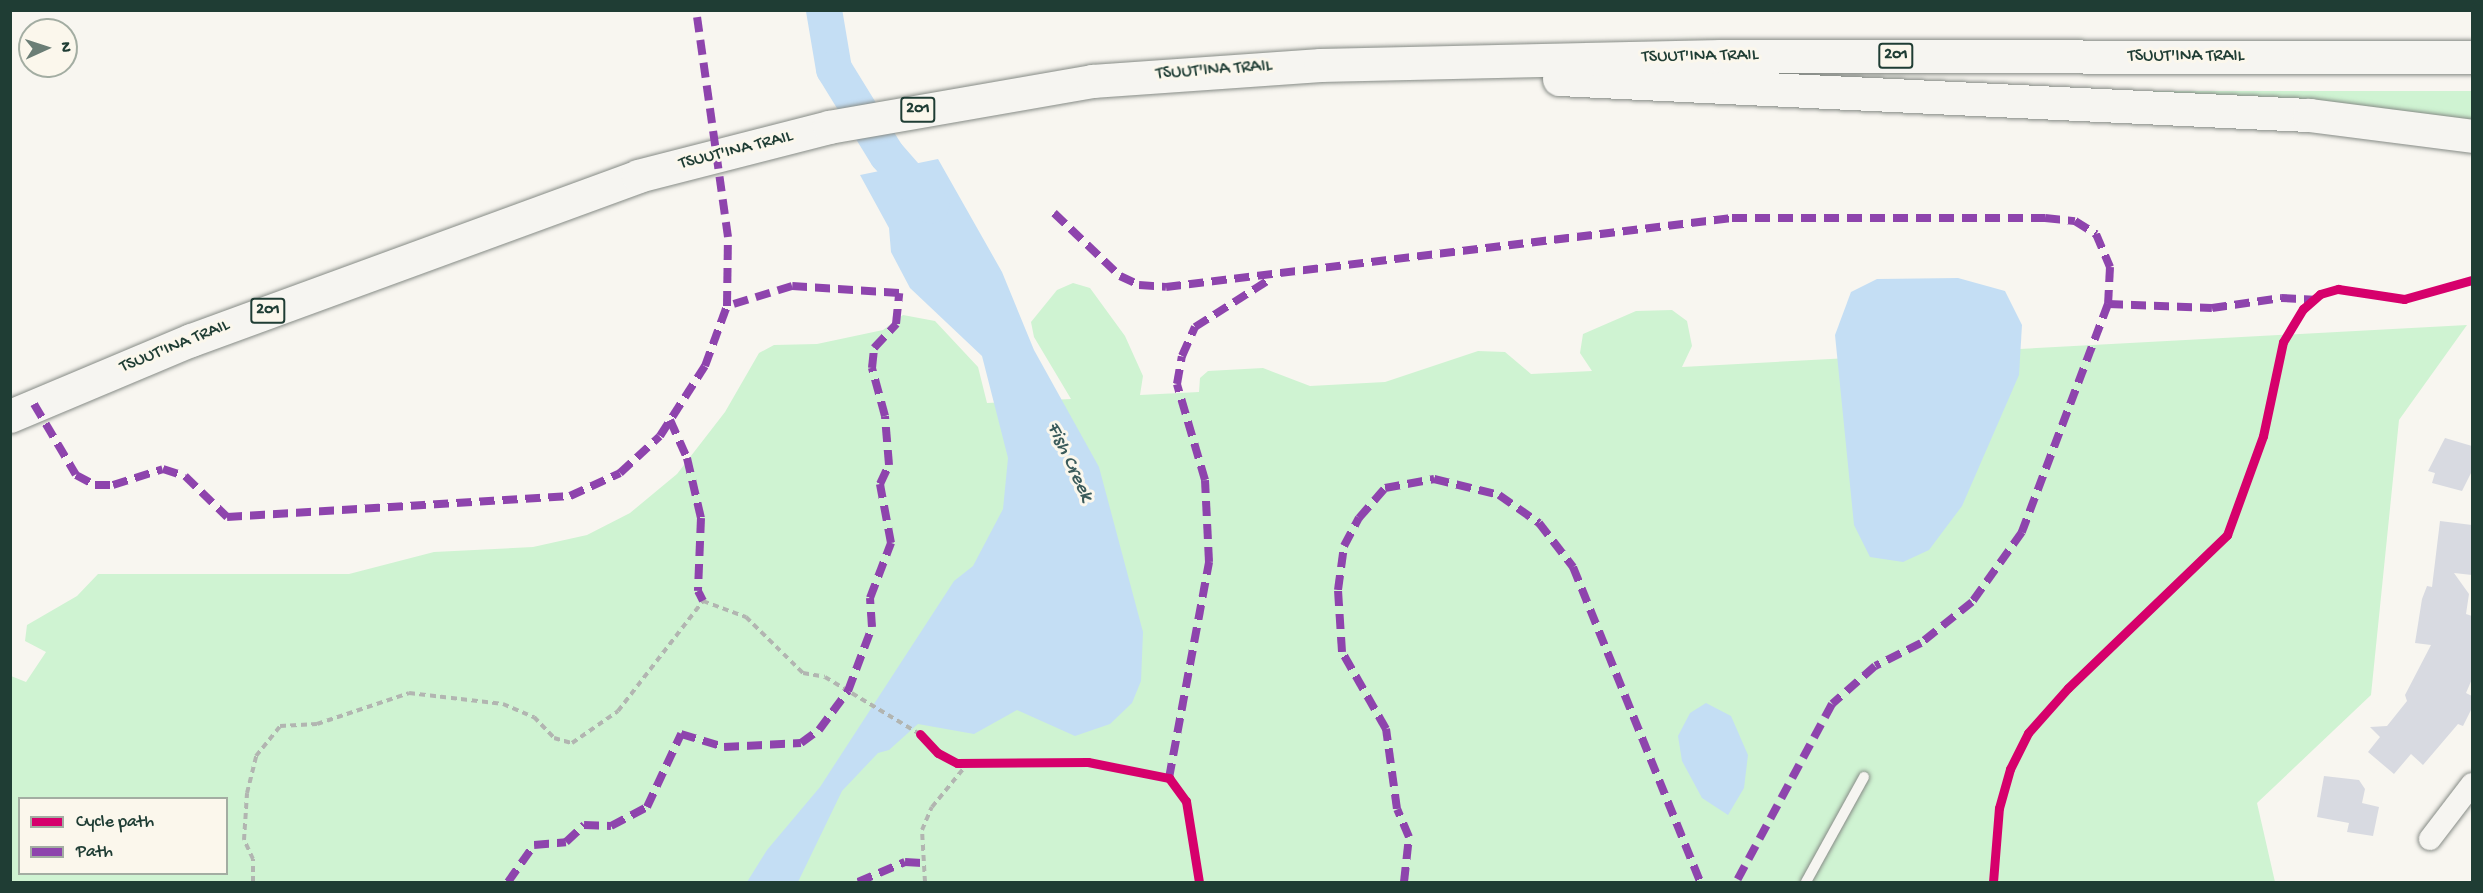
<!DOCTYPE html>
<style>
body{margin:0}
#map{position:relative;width:2483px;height:893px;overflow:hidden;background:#f8f6f0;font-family:"Gochi Hand",sans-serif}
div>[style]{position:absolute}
.green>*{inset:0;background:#cff3d2}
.water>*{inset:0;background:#c4def4}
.river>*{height:36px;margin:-18px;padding:0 18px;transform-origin:18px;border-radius:18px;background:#c4def4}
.building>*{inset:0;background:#d8dae1}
.path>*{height:4px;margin-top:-2px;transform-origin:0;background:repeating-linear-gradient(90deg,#b2b5b1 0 6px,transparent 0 10.5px)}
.roads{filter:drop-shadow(0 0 2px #868b86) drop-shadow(0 0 2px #868b86)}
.service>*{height:10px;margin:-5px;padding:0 5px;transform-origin:5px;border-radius:5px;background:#f6f5f1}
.minor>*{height:22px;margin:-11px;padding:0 11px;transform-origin:11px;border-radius:11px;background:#f6f5f1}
.motorway>*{height:33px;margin:-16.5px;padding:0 16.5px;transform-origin:16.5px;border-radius:16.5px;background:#f6f5f1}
.quiet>*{height:8px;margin-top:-4px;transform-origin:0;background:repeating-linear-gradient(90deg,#8e44ad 0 15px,transparent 0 23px)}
.cycleway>*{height:9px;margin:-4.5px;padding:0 4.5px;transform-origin:4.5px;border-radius:4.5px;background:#d6006c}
span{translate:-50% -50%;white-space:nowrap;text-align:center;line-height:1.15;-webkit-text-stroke:6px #fbf7ec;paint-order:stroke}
.shield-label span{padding:2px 4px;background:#fbf7ec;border:2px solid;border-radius:4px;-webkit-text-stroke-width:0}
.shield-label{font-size:16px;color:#1f3d34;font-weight:700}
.street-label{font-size:18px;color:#1f3d34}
.water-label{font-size:20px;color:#3b5b5b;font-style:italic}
.frame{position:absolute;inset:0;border:12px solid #1f3d34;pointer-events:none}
.legend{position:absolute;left:18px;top:797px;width:210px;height:78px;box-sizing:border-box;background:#fbf7ec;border:2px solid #a3ada2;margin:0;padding:8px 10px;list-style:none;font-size:18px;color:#1f3d34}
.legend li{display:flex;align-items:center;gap:12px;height:30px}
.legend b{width:30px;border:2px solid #a3ada2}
.north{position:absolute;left:18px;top:18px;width:60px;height:60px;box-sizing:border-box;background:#fbf7ec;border:2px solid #a3ada2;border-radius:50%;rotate:87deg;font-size:16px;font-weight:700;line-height:24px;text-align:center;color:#1f3d34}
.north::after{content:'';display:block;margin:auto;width:21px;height:27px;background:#6b7e76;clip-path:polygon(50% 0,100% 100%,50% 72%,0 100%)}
</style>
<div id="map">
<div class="green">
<i style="clip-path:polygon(2140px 91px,2472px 91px,2472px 125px)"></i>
<i style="clip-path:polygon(evenodd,1073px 283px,1090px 288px,1125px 336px,1143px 376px,1140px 395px,1199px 392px,1200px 378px,1208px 371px,1263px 368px,1310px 386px,1385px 382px,1478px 351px,1505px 352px,1531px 374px,1592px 371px,1580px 353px,1583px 334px,1636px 311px,1672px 310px,1687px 321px,1692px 346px,1682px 367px,2467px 325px,2399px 420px,2371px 695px,2257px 803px,2275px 882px,11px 882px,11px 676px,26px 682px,46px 652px,25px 641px,27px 625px,77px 596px,98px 574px,349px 574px,434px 552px,533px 547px,587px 535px,630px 513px,677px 474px,725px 412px,759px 353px,774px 345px,817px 344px,883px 330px,903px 315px,935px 321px,978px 367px,987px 403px,1071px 399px,1034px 337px,1031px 322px,1057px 290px,1073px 283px,20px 798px,226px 798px,226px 874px,20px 874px,20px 798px)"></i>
</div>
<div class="water">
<i style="clip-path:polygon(938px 159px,1002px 272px,1034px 350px,1099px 467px,1143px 632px,1141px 681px,1132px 703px,1110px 724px,1075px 736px,1017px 710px,974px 734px,918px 724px,889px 750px,878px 753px,842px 791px,798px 882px,747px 882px,767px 850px,820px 787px,954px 581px,973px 566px,1003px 509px,1008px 458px,982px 356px,910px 288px,891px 252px,889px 228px,860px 175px)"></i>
<i style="clip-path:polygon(1958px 278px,2005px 291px,2022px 325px,2019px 375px,1962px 506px,1929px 550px,1903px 562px,1870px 557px,1854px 525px,1835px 335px,1851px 292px,1877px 279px)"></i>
<i style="clip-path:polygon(1706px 703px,1731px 716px,1748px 755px,1744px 788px,1728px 815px,1702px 798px,1682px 761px,1678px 736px,1690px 713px)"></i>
</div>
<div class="river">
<i style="left:824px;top:10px;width:60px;rotate:80.4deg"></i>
<i style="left:834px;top:69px;width:101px;rotate:58.4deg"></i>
<i style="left:887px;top:155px;width:67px;rotate:48.7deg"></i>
</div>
<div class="building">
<i style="clip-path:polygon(2445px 438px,2472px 446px,2472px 471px,2462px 491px,2432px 483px,2435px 473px,2428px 471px)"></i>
<i style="clip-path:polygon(2440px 521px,2472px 525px,2472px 575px,2454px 573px,2469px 594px,2466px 614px,2472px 616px,2472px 679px,2466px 693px,2472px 696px,2472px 708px,2463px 726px,2458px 724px,2423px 765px,2411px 754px,2394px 774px,2368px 752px,2380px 737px,2370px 727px,2387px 726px,2407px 701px,2405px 695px,2431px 645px,2415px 643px,2422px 599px,2427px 586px,2432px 587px)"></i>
<i style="clip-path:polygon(2324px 776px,2359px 780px,2365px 789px,2362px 803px,2379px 807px,2373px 836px,2347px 832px,2349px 823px,2317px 817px)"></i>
</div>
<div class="path">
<i style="left:253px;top:882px;width:23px;rotate:-90deg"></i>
<i style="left:253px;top:859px;width:21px;rotate:-115deg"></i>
<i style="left:244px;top:840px;width:47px;rotate:-86.3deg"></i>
<i style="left:247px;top:793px;width:38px;rotate:-76deg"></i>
<i style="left:256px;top:756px;width:38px;rotate:-51deg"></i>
<i style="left:280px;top:726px;width:37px;rotate:-3deg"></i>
<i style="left:317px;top:724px;width:97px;rotate:-18.6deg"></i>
<i style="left:409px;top:693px;width:95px;rotate:6.7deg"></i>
<i style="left:503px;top:704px;width:34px;rotate:23deg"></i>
<i style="left:534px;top:717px;width:29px;rotate:46deg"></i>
<i style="left:554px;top:738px;width:19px;rotate:16deg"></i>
<i style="left:572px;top:743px;width:56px;rotate:-34.8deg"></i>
<i style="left:618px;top:711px;width:139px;rotate:-52.3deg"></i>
<i style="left:703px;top:601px;width:46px;rotate:20.4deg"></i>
<i style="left:746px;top:617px;width:80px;rotate:44.5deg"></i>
<i style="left:803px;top:673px;width:22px;rotate:10deg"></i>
<i style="left:825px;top:677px;width:111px;rotate:31deg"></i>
<i style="left:925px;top:882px;width:52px;rotate:-93.3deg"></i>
<i style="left:922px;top:830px;width:25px;rotate:-67deg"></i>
<i style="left:932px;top:807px;width:57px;rotate:-50.7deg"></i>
</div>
<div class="roads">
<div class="service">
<i style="left:1806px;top:882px;width:120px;rotate:-61.1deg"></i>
</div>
<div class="minor">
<i style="left:2430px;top:839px;width:69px;rotate:-52.6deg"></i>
</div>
<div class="motorway">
<i style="left:1559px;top:79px;width:751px;rotate:2.75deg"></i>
<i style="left:2309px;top:115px;width:164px;rotate:7.3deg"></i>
<i style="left:10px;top:416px;width:196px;rotate:-22.8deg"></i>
<i style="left:191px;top:340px;width:476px;rotate:-20.1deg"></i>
<i style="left:638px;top:176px;width:197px;rotate:-14.4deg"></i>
<i style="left:829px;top:127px;width:267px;rotate:-9.9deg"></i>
<i style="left:1092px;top:81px;width:229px;rotate:-4deg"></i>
<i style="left:1320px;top:65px;width:401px;rotate:-1.3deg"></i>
<i style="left:1721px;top:56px;width:751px;rotate:0.08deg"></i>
</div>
</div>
<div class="quiet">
<i style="left:1054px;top:213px;width:91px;rotate:43.7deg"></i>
<i style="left:1120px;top:276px;width:21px;rotate:25deg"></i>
<i style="left:1139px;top:285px;width:27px;rotate:4deg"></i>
<i style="left:1166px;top:287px;width:570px;rotate:-6.95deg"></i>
<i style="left:1732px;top:218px;width:313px"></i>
<i style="left:2045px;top:218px;width:30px;rotate:6deg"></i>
<i style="left:2075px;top:221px;width:25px;rotate:32deg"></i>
<i style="left:2096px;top:234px;width:36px;rotate:67deg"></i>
<i style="left:2110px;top:267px;width:37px;rotate:93deg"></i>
<i style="left:2108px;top:304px;width:244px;rotate:110.7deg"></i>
<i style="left:2022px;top:532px;width:86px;rotate:125.5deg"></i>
<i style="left:1972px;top:602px;width:65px;rotate:141.2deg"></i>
<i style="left:1921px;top:643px;width:51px;rotate:153.4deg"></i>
<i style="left:1875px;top:666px;width:57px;rotate:138.5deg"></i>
<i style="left:1832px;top:704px;width:202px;rotate:118.3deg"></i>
<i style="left:2108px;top:304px;width:104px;rotate:2.2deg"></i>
<i style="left:2212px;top:308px;width:70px;rotate:-8.2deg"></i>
<i style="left:2281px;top:298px;width:33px;rotate:3deg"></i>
<i style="left:34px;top:404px;width:82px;rotate:59.4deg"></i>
<i style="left:76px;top:475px;width:21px;rotate:28deg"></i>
<i style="left:95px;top:485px;width:18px"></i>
<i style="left:113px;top:485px;width:52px;rotate:-17.7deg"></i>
<i style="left:163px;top:469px;width:23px;rotate:18deg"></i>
<i style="left:185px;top:476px;width:59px;rotate:44.3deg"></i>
<i style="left:227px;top:517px;width:344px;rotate:-3.5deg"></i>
<i style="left:570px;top:496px;width:55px;rotate:-24.7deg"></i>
<i style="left:620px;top:473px;width:54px;rotate:-42.8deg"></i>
<i style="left:660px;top:436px;width:83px;rotate:-57.3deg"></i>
<i style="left:705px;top:366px;width:64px;rotate:-69.9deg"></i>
<i style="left:727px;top:306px;width:69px;rotate:-89.2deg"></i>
<i style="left:728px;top:237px;width:229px;rotate:-98deg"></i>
<i style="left:670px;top:420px;width:42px;rotate:65.9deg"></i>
<i style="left:687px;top:458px;width:62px;rotate:76.9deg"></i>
<i style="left:701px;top:518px;width:73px;rotate:92.4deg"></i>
<i style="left:698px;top:591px;width:11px;rotate:63deg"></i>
<i style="left:1169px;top:778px;width:220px;rotate:-79.5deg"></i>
<i style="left:1209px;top:562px;width:82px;rotate:-92.8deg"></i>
<i style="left:1205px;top:480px;width:100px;rotate:-106.3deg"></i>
<i style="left:1177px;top:384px;width:28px;rotate:-80deg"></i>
<i style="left:1182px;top:356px;width:32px;rotate:-66deg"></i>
<i style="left:1195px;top:327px;width:91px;rotate:-32.5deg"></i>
<i style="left:508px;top:882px;width:45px;rotate:-54.9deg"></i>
<i style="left:534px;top:845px;width:32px;rotate:-5deg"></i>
<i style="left:566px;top:842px;width:25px;rotate:-43deg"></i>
<i style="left:584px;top:825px;width:27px;rotate:2deg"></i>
<i style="left:611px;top:826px;width:41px;rotate:-27.8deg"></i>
<i style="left:647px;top:807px;width:81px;rotate:-65deg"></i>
<i style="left:681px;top:734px;width:45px;rotate:16.8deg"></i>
<i style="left:724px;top:747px;width:77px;rotate:-3deg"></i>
<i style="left:801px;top:743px;width:22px;rotate:-36deg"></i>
<i style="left:819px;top:730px;width:49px;rotate:-53.4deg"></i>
<i style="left:848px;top:691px;width:68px;rotate:-69.4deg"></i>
<i style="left:872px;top:627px;width:29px;rotate:-94deg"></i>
<i style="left:870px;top:598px;width:59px;rotate:-69.1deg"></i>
<i style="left:891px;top:543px;width:60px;rotate:-100.6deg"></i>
<i style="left:880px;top:484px;width:21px;rotate:-65deg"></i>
<i style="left:889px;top:465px;width:49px;rotate:-94.7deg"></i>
<i style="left:885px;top:416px;width:50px;rotate:-105.2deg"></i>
<i style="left:872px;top:368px;width:20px;rotate:-84deg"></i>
<i style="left:874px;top:348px;width:33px;rotate:-47deg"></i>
<i style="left:896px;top:324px;width:31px;rotate:-84deg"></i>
<i style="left:899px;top:293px;width:107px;rotate:-176.3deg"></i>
<i style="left:792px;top:286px;width:68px;rotate:162.9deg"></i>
<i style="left:858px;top:882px;width:51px;rotate:-23.1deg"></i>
<i style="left:905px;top:862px;width:17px;rotate:3deg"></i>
<i style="left:1404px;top:882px;width:45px;rotate:-83.7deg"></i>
<i style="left:1409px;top:837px;width:30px;rotate:-113deg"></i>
<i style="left:1397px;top:809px;width:81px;rotate:-97.8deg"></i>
<i style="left:1386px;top:729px;width:89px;rotate:-119.7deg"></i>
<i style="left:1342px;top:652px;width:62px;rotate:-93.7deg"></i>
<i style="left:1338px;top:590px;width:44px;rotate:-82.2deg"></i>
<i style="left:1344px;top:546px;width:32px;rotate:-62deg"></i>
<i style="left:1359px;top:518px;width:40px;rotate:-49deg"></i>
<i style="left:1385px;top:488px;width:50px;rotate:-10.4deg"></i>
<i style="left:1434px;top:479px;width:67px;rotate:13.8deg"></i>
<i style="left:1499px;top:495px;width:49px;rotate:35deg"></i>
<i style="left:1539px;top:523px;width:56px;rotate:52.3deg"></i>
<i style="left:1573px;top:567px;width:340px;rotate:68deg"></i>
</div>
<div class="cycleway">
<i style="left:920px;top:734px;width:26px;rotate:47deg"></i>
<i style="left:938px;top:753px;width:21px;rotate:28deg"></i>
<i style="left:957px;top:763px;width:131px;rotate:-0.4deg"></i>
<i style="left:1088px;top:762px;width:83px;rotate:11.2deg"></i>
<i style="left:1169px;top:778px;width:29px;rotate:54deg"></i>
<i style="left:1186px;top:801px;width:82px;rotate:80.9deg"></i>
<i style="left:1993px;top:882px;width:74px;rotate:-85.4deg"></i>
<i style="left:1999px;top:808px;width:41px;rotate:-74.2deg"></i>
<i style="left:2010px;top:769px;width:40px;rotate:-63.4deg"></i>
<i style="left:2028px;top:733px;width:60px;rotate:-48.4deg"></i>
<i style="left:2068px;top:688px;width:221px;rotate:-43.9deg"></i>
<i style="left:2227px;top:535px;width:105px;rotate:-70deg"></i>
<i style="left:2263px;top:436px;width:96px;rotate:-78deg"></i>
<i style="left:2283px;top:342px;width:39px;rotate:-59deg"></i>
<i style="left:2303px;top:309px;width:23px;rotate:-41deg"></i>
<i style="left:2320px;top:294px;width:19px;rotate:-16deg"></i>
<i style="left:2338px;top:289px;width:67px;rotate:8.6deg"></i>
<i style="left:2404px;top:299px;width:71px;rotate:-15.6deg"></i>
</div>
<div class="shield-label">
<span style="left:1896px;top:56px">201</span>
<span style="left:918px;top:110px">201</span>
<span style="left:268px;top:311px">201</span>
</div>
<div class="street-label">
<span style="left:1700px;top:57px;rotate:-1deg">TSUUT'INA TRAIL</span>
<span style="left:2186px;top:57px">TSUUT'INA TRAIL</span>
<span style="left:1214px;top:71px;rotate:-4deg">TSUUT'INA TRAIL</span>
<span style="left:736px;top:151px;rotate:-14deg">TSUUT'INA TRAIL</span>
<span style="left:175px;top:347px;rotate:-22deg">TSUUT'INA TRAIL</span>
</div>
<div class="water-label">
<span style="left:1069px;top:462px;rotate:65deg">Fish Creek</span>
</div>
<div class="frame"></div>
<ul class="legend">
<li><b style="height:8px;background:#d6006c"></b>Cycle path</li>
<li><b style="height:8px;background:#8e44ad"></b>Path</li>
</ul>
<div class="north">N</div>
</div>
